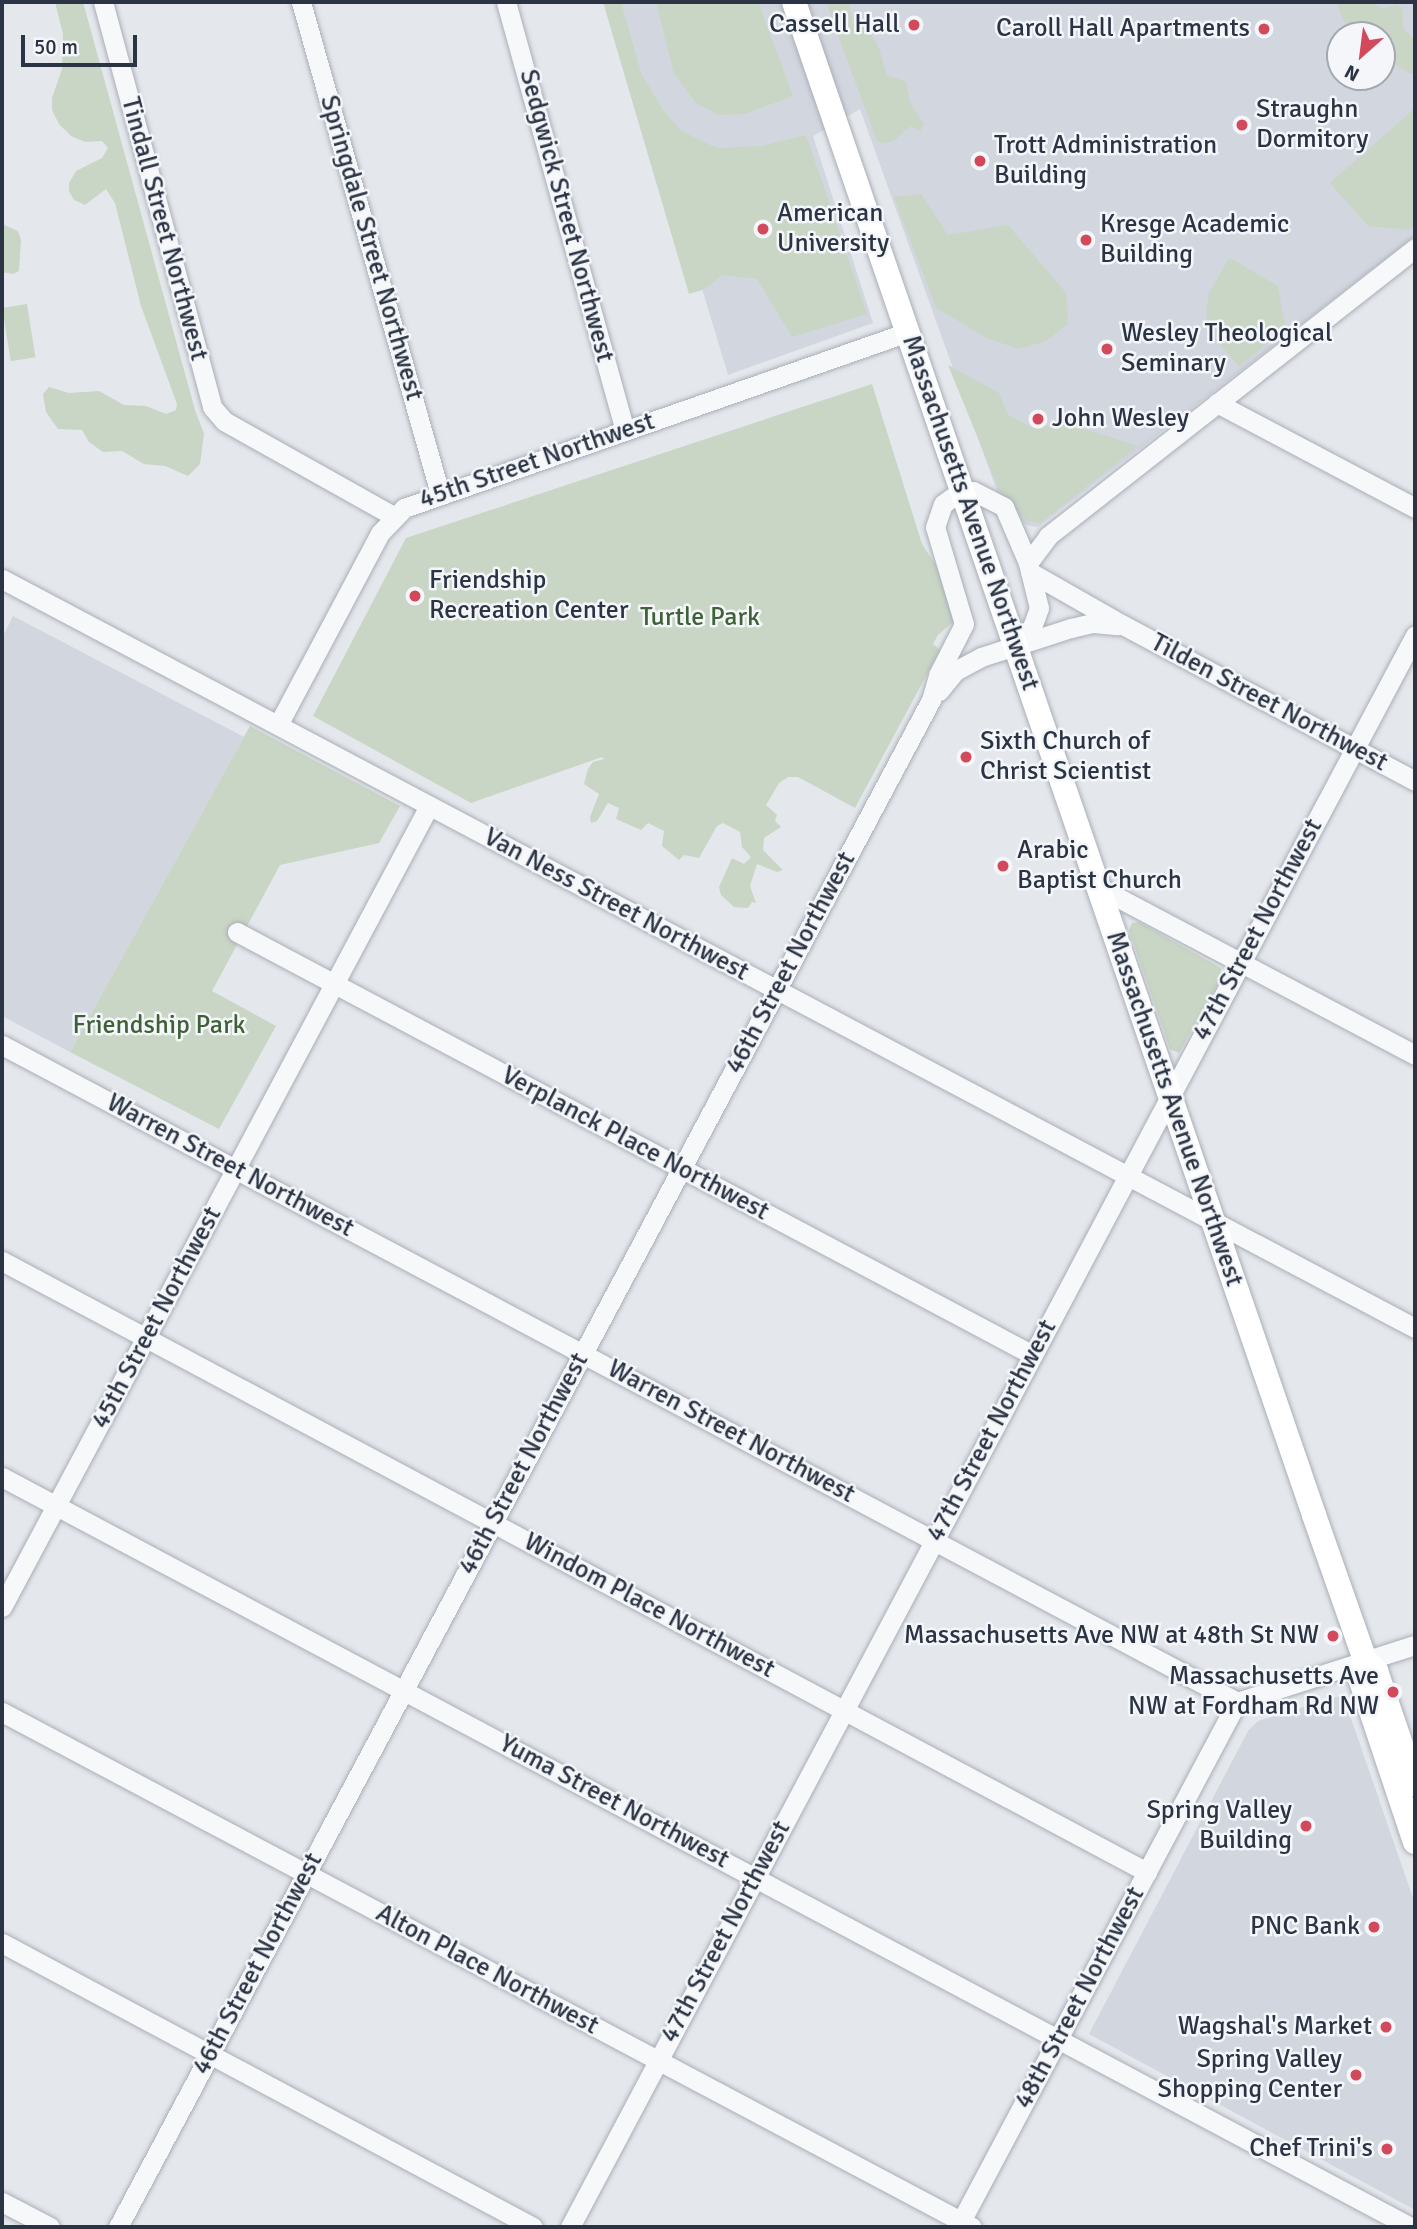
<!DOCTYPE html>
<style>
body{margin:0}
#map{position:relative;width:1417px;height:2229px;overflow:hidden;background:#e4e7ec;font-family:Signika,sans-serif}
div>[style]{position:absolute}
.built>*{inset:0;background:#d2d6de}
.green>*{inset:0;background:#c9d6c5;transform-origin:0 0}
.roads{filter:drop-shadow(0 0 2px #a9aeb7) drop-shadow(0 0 2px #a9aeb7)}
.minor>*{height:19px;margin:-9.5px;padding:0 9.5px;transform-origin:9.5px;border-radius:9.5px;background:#f7f8fa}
.major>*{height:24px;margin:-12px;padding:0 12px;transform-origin:12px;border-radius:12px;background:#fff}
.dots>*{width:19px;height:19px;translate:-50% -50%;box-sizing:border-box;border:4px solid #f4f6f9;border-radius:50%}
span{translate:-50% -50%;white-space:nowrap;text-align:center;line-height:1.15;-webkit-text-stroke:5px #f4f6f9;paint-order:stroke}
.poi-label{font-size:26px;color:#2b3445}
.right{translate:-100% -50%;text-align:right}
.left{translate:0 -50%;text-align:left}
.street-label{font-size:26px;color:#2b3445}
.park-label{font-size:26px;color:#3f6138}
.frame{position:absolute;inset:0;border:4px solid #2b3445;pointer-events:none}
.north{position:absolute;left:1326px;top:21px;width:70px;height:70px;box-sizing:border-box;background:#f4f6f9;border:2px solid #a4a8b1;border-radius:50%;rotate:208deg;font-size:19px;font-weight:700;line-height:28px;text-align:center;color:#2b3445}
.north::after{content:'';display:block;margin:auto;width:24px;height:32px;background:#d1495b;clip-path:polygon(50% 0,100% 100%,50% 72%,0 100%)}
.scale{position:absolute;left:21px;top:35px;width:116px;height:32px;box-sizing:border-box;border:4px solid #2b3445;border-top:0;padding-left:9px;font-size:21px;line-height:24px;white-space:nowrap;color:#2b3445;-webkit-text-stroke:5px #f4f6f9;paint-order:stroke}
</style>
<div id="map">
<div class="built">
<i style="clip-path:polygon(evenodd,616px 2px,1415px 2px,1415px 236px,1038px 527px,1026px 525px,997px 491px,860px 109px,813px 136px,873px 323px,728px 375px,616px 2px,1340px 35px,1382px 35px,1382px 77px,1340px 77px,1340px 35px)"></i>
<i style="clip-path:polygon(13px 616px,244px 737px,70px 1052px,2px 1016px,2px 638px)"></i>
<i style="clip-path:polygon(1343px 1695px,1415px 1904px,1415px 2210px,1089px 2034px,1248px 1731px,1258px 1721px)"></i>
</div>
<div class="green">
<i style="clip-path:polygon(55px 2px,83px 2px,195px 410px,204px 434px,200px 464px,188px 476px,165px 466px,144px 464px,122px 451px,103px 452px,89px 442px,82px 430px,58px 429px,46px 412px,43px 394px,49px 387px,69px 393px,99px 391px,124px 405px,146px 406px,166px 414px,176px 410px,177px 404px,141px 306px,115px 203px,106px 189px,85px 205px,74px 200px,69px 191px,69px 183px,76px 171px,102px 158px,108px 148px,102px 141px,85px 142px,71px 136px,59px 124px,52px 110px,52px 98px,62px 69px,63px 34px)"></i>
<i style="clip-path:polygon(603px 2px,621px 2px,641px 73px,665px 113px,683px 132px,717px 148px,762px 146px,806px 135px,867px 314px,792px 337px,757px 279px,722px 275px,705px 289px,689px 294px)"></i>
<i style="clip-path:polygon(656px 2px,758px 2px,793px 96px,744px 114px,719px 115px,696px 103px,674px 74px)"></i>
<i style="clip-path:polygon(826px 2px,849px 2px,853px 23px,856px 27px,867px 27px,879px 48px,887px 75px,906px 82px,911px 105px,924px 124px,920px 131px,911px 126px,893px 141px,882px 144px,877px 141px)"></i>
<i style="clip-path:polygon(1338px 2px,1373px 2px,1382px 9px,1396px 5px,1402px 8px,1403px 28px,1415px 40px,1415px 72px,1411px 74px,1389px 61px,1382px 72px,1382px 35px,1353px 35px,1340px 14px)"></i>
<i style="clip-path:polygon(1415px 108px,1415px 225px,1409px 230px,1368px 226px,1330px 183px)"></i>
<i style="clip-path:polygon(921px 194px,948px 235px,1008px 225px,1066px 293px,1068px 324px,1046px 341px,1018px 349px,985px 337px,936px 308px,894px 197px)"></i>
<i style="clip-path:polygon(2px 224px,18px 231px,21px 240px,19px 271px,13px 274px,2px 272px)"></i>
<i style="clip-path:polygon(1232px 259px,1278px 286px,1285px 327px,1282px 332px,1239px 366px,1213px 337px,1206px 315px,1209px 293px,1228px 260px)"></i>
<i style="left:27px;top:304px;width:54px;height:25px;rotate:81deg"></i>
<i style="clip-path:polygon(948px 365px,999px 393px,1008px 415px,1031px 427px,1065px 423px,1138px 446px,1040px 523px,1027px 521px,999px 490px)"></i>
<i style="clip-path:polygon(872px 384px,922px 544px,937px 567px,954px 621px,938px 635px,933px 644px,940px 650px,855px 808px,798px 777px,788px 777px,779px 783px,766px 805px,777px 815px,775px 821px,781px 827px,764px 838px,763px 850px,783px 870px,777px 872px,757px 864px,750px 886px,756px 903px,752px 902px,748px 908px,734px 907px,721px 895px,719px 887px,732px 858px,744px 864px,751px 857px,742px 847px,740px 832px,723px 823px,717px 826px,699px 858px,684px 855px,679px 860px,662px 846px,664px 831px,648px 823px,641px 830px,616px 819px,619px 808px,608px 803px,597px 821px,591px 823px,590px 817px,599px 794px,584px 784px,588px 769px,593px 762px,604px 759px,602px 757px,471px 803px,313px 716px,406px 538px)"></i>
<i style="clip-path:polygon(250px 726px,400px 806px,379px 843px,280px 865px,212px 991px,276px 1026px,219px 1129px,70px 1052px)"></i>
<i style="clip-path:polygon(1139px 922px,1221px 968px,1221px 978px,1179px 1053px,1170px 1049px,1129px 930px,1132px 923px)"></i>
</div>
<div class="roads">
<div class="minor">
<i style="left:103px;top:2px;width:419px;rotate:74.9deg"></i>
<i style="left:212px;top:407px;width:18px;rotate:49deg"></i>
<i style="left:224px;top:421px;width:194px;rotate:29.3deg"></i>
<i style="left:301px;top:2px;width:511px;rotate:74.22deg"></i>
<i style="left:506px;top:2px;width:445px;rotate:74.5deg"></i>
<i style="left:1217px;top:403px;width:224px;rotate:27.9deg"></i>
<i style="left:1028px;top:563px;width:34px;rotate:-53deg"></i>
<i style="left:1048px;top:536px;width:467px;rotate:-38.1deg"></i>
<i style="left:1030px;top:572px;width:107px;rotate:29.7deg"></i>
<i style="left:1123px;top:625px;width:331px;rotate:28.1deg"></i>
<i style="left:2px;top:579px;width:1599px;rotate:27.93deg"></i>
<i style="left:939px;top:691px;width:26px;rotate:-51deg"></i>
<i style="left:955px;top:671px;width:30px;rotate:-28deg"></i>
<i style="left:981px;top:657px;width:95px;rotate:-17.9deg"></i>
<i style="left:1071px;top:628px;width:23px;rotate:-13deg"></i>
<i style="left:1093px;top:623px;width:25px;rotate:5deg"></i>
<i style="left:278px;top:725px;width:217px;rotate:-62deg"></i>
<i style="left:380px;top:533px;width:35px;rotate:-46deg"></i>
<i style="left:404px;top:508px;width:534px;rotate:-19.25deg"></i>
<i style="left:1098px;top:887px;width:359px;rotate:27.9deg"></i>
<i style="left:237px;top:932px;width:901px;rotate:27.99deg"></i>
<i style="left:2px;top:1045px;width:1399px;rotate:28.01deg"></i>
<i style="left:2px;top:1261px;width:1298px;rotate:28.09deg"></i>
<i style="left:2px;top:1477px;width:1596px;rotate:28.03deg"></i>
<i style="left:2px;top:1607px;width:908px;rotate:-61.94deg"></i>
<i style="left:2px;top:1712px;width:1098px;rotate:27.97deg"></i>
<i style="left:2px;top:1943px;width:602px;rotate:28.14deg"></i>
<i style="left:2px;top:2202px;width:54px;rotate:27.5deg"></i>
<i style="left:118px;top:2227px;width:1730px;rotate:-61.97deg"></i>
<i style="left:931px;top:700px;width:26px;rotate:-74deg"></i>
<i style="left:938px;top:675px;width:57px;rotate:-63deg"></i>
<i style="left:964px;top:624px;width:101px;rotate:-106.6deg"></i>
<i style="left:935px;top:527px;width:24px;rotate:-71deg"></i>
<i style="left:943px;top:504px;width:22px;rotate:-36deg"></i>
<i style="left:961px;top:491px;width:12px"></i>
<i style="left:973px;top:491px;width:35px;rotate:27deg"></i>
<i style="left:1004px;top:507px;width:61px;rotate:66.8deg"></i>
<i style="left:1028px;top:563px;width:46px;rotate:76.3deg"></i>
<i style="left:1039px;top:608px;width:20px;rotate:110deg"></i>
<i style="left:1032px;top:627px;width:24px;rotate:132deg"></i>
<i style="left:570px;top:2227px;width:1802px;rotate:-62.04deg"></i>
<i style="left:958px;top:2227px;width:595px;rotate:-62.01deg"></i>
<i style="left:1237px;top:1702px;width:187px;rotate:-17.8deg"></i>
</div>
<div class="major">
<i style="left:794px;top:2px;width:1600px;rotate:71.03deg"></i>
<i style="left:1314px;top:1515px;width:154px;rotate:70.6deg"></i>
<i style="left:1365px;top:1660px;width:16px;rotate:45deg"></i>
<i style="left:1376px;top:1671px;width:120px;rotate:71.1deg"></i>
<i style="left:1365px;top:1660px;width:19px;rotate:106deg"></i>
<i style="left:1360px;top:1678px;width:173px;rotate:71.5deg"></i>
</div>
</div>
<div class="dots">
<i style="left:914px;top:25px;background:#d1495b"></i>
<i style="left:1264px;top:29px;background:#d1495b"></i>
<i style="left:1242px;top:125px;background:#d1495b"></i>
<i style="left:980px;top:161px;background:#d1495b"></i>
<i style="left:763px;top:229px;background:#d1495b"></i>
<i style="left:1086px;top:240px;background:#d1495b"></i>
<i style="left:1107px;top:349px;background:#d1495b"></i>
<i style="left:1038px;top:419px;background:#d1495b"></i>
<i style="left:415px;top:596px;background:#d1495b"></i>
<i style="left:966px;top:757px;background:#d1495b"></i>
<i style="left:1003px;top:866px;background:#d1495b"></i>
<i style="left:1333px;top:1636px;background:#d1495b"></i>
<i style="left:1393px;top:1692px;background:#d1495b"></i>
<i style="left:1306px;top:1826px;background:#d1495b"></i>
<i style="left:1374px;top:1927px;background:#d1495b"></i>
<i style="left:1386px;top:2027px;background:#d1495b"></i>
<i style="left:1356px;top:2075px;background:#d1495b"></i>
<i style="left:1387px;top:2149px;background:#d1495b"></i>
</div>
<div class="poi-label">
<span class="right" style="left:900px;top:25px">Cassell Hall</span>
<span class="right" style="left:1250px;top:29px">Caroll Hall Apartments</span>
<span class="left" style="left:1256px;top:125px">Straughn<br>Dormitory</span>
<span class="left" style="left:994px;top:161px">Trott Administration<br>Building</span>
<span class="left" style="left:777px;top:229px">American<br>University</span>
<span class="left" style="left:1100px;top:240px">Kresge Academic<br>Building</span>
<span class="left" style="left:1121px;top:349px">Wesley Theological<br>Seminary</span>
<span class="left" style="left:1052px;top:419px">John Wesley</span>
<span class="left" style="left:429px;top:596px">Friendship<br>Recreation Center</span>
<span class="left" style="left:980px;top:757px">Sixth Church of<br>Christ Scientist</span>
<span class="left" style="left:1017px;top:866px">Arabic<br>Baptist Church</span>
<span class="right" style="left:1319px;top:1636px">Massachusetts Ave NW at 48th St NW</span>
<span class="right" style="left:1379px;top:1692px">Massachusetts Ave<br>NW at Fordham Rd NW</span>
<span class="right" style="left:1292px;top:1826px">Spring Valley<br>Building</span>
<span class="right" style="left:1360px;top:1927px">PNC Bank</span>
<span class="right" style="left:1372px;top:2027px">Wagshal's Market</span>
<span class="right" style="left:1342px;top:2075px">Spring Valley<br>Shopping Center</span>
<span class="right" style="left:1373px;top:2149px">Chef Trini's</span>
</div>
<div class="street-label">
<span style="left:566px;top:216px;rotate:75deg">Sedgwick Street Northwest</span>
<span style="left:164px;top:229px;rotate:75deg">Tindall Street Northwest</span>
<span style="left:371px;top:248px;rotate:74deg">Springdale Street Northwest</span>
<span style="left:537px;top:461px;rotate:-19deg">45th Street Northwest</span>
<span style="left:970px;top:513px;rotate:71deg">Massachusetts Avenue Northwest</span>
<span style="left:1269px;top:703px;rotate:28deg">Tilden Street Northwest</span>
<span style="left:616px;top:905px;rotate:28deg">Van Ness Street Northwest</span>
<span style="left:1258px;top:930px;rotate:-62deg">47th Street Northwest</span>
<span style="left:791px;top:963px;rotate:-62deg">46th Street Northwest</span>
<span style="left:1174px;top:1109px;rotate:71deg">Massachusetts Avenue Northwest</span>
<span style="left:635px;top:1144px;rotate:28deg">Verplanck Place Northwest</span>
<span style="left:230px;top:1166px;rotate:28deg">Warren Street Northwest</span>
<span style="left:157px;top:1318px;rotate:-62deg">45th Street Northwest</span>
<span style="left:992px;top:1431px;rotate:-62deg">47th Street Northwest</span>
<span style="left:731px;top:1432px;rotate:28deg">Warren Street Northwest</span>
<span style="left:524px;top:1464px;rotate:-62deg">46th Street Northwest</span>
<span style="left:649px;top:1606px;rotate:28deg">Windom Place Northwest</span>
<span style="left:614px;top:1802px;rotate:28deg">Yuma Street Northwest</span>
<span style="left:726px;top:1932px;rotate:-62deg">47th Street Northwest</span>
<span style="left:258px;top:1964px;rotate:-62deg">46th Street Northwest</span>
<span style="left:487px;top:1970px;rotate:28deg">Alton Place Northwest</span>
<span style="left:1080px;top:1998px;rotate:-62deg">48th Street Northwest</span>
</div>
<div class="park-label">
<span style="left:700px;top:618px">Turtle Park</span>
<span style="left:159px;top:1026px">Friendship Park</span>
</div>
<div class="frame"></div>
<div class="north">N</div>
<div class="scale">50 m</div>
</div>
